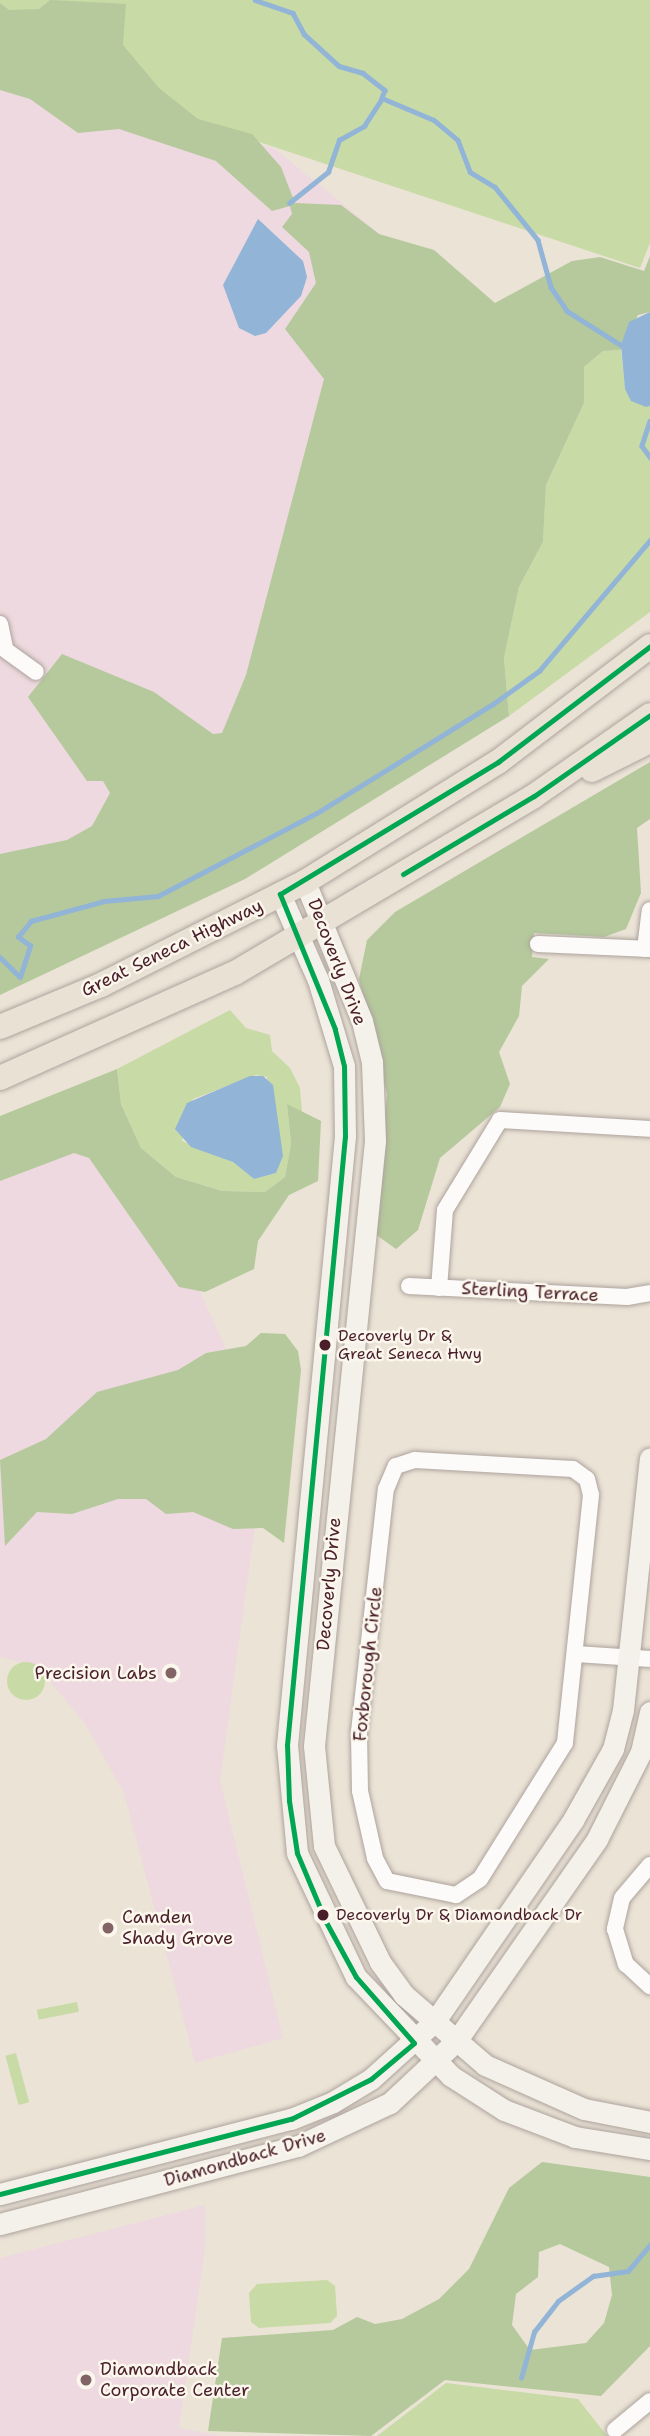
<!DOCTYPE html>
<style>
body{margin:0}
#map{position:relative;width:650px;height:2436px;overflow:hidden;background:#ebe3d6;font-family:"Shantell Sans",sans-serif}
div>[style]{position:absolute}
.built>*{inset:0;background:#edd9df}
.green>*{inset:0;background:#c8daa5;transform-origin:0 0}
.round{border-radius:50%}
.forest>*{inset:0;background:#b5c99c}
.water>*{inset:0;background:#92b4d7}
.stream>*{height:4.5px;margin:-2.25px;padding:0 2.25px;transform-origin:2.25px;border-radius:2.25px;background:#92b4d7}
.roads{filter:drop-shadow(0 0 2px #ada39d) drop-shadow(0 0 2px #ada39d)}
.street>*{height:16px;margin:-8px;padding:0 8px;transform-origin:8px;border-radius:8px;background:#fcfbf9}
.secondary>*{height:21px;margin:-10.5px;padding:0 10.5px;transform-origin:10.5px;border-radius:10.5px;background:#f4f1ea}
.primary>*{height:24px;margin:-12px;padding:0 12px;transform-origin:12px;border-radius:12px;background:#e8e1d4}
.bus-1>*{height:5px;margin:-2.5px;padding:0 2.5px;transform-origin:2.5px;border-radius:2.5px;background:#00a651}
.dots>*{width:19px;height:19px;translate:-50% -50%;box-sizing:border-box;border:4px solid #fbf7ec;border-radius:50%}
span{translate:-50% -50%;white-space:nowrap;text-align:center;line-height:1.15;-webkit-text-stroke:5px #fbf7ec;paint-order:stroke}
.bus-label{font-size:16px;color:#4a1f2b}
.left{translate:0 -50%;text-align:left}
.street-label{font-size:18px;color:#4a1f2b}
.poi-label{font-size:18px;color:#4a1f2b}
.right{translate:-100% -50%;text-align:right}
</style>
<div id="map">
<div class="built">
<i style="clip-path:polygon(0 66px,275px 149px,413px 261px,273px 764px,0 896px)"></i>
<i style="clip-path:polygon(116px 1109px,267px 1438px,220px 1780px,283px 2038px,195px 2063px,124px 1793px,84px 1722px,36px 1665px,0 1657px,0 1154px)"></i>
<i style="clip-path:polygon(205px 2205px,205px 2249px,179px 2428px,222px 2436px,0 2436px,0 2258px)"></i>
</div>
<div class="green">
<i style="clip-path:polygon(0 0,650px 0,650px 243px,640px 268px,0 56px)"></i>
<i style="clip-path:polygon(621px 350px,625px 388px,650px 406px,650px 612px,509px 716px,504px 658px,519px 587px,543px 542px,546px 485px,584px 403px,584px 367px,603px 351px)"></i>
<i style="clip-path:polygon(evenodd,230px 1010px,246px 1028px,270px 1035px,272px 1051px,290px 1068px,300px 1088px,302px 1112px,287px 1105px,291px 1144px,285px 1177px,265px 1192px,222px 1191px,176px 1177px,141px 1148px,121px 1104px,117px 1069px,230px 1010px,256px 1075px,267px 1077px,276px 1173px,254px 1179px,233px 1162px,182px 1141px,193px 1099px,256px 1075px)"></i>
<i class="round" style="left:7px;top:1662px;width:38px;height:38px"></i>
<i style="left:77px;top:2002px;width:10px;height:41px;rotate:79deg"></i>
<i style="left:16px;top:2053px;width:51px;height:11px;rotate:75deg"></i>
<i style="clip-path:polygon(327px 2280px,335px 2286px,337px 2316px,330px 2323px,259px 2328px,251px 2322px,249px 2293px,257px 2284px)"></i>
<i style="clip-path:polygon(446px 2383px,578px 2399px,607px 2436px,377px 2436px)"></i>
</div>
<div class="forest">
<i style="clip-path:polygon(50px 0,126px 4px,123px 45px,159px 88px,198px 119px,252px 134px,281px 167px,295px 203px,341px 205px,379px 234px,434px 250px,495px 303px,572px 261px,600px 257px,644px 271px,650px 256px,650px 312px,638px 315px,621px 350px,603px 351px,584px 367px,584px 403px,546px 485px,543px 542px,519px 587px,504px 658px,509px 716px,245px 879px,0 995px,0 854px,67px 840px,92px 826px,110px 793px,103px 781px,87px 781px,28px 697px,62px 654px,154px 692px,213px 734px,222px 733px,246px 675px,324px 379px,285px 329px,316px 283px,309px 252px,282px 227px,292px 214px,290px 206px,272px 211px,216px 161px,119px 129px,78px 133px,30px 99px,0 90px,0 3px,9px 10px,39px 9px)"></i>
<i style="clip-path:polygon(650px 762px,650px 819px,637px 828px,641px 893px,626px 929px,604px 937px,534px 933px,532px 957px,549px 959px,522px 986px,519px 1016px,499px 1052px,510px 1084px,500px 1107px,440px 1158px,418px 1230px,396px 1249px,375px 1234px,387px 1094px,359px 979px,367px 940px,395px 912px)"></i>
<i style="clip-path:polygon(117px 1069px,121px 1104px,141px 1148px,176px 1177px,222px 1191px,265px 1192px,285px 1177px,291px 1144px,287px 1104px,321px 1121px,318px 1181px,289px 1195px,258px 1241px,254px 1269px,205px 1292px,179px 1287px,89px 1158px,74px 1153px,0 1181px,0 1116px)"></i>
<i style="clip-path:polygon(261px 1333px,285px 1334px,298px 1351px,301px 1370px,284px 1543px,263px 1528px,233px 1529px,193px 1512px,166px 1514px,146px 1499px,118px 1499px,72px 1514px,37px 1512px,5px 1546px,0 1460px,46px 1439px,97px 1392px,178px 1370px,206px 1353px,246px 1346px)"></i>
<i style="clip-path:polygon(evenodd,542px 2162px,650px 2177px,650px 2346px,601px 2396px,445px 2380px,371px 2436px,208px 2431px,222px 2338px,333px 2330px,357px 2317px,375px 2324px,402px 2319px,439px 2299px,469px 2269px,509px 2188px,542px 2162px,560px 2244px,609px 2267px,612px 2295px,604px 2323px,586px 2343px,530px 2350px,512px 2325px,516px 2294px,538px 2277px,539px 2252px,560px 2244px)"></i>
</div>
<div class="water">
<i style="clip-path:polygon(258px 219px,303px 261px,307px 277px,301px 296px,266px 333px,255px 336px,239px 328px,223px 285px)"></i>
<i style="clip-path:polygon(650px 312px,650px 406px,646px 407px,631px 401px,625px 389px,621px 345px,629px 322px)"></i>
<i style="clip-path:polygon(250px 1076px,263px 1076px,273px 1085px,283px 1156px,276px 1173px,254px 1179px,233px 1162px,191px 1147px,175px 1129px,187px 1103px)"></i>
</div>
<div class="stream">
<i style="left:255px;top:0;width:40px;rotate:18.9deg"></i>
<i style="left:293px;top:13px;width:24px;rotate:62deg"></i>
<i style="left:304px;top:34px;width:47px;rotate:42.4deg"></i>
<i style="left:339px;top:66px;width:25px;rotate:16deg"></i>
<i style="left:363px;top:73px;width:28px;rotate:38deg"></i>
<i style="left:385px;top:90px;width:9px;rotate:111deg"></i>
<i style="left:382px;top:98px;width:56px;rotate:22.9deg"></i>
<i style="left:434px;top:120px;width:31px;rotate:40deg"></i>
<i style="left:458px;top:140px;width:34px;rotate:69deg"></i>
<i style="left:470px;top:172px;width:29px;rotate:31deg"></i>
<i style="left:495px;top:187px;width:68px;rotate:50.9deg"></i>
<i style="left:538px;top:240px;width:49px;rotate:74.5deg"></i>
<i style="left:551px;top:287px;width:29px;rotate:56deg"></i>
<i style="left:567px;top:311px;width:64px;rotate:32.2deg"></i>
<i style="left:289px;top:203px;width:50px;rotate:-38.5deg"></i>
<i style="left:328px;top:172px;width:34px;rotate:-71deg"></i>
<i style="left:339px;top:140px;width:29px;rotate:-29deg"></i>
<i style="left:364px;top:126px;width:33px;rotate:-57deg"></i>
<i style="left:650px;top:421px;width:26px;rotate:108deg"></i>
<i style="left:642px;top:446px;width:14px;rotate:54deg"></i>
<i style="left:0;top:957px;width:28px;rotate:45deg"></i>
<i style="left:20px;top:977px;width:33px;rotate:-72deg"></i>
<i style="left:30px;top:946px;width:15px;rotate:-143deg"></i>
<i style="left:18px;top:937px;width:21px;rotate:-51deg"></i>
<i style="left:31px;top:921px;width:76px;rotate:-15.3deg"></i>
<i style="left:104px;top:901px;width:54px;rotate:-5.3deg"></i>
<i style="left:158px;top:896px;width:179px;rotate:-27.6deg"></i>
<i style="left:317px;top:813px;width:207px;rotate:-31.8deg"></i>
<i style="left:493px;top:704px;width:57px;rotate:-35.7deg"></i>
<i style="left:539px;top:671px;width:172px;rotate:-49.7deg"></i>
<i style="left:521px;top:2378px;width:48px;rotate:-74.2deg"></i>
<i style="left:534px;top:2332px;width:39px;rotate:-52deg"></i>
<i style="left:558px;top:2301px;width:43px;rotate:-35.5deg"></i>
<i style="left:593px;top:2276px;width:35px;rotate:-8deg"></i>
<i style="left:628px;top:2271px;width:34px;rotate:-50deg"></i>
</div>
<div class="roads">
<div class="street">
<i style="left:0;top:624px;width:24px;rotate:78deg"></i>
<i style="left:0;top:646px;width:44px;rotate:35.8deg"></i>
<i style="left:538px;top:944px;width:112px;rotate:2.6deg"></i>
<i style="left:645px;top:949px;width:39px;rotate:-83deg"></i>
<i style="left:409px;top:1286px;width:218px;rotate:2.9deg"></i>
<i style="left:627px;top:1297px;width:23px;rotate:-10deg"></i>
<i style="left:439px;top:1288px;width:78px;rotate:-85.6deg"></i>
<i style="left:445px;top:1210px;width:105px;rotate:-58.6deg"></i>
<i style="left:500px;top:1120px;width:150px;rotate:3.4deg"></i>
<i style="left:415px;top:1460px;width:158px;rotate:3.3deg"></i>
<i style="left:573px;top:1469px;width:17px;rotate:36deg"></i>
<i style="left:587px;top:1479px;width:16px;rotate:76deg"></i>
<i style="left:591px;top:1495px;width:249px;rotate:96deg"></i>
<i style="left:565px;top:1743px;width:160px;rotate:122deg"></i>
<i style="left:480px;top:1879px;width:29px;rotate:146deg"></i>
<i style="left:456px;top:1895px;width:70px;rotate:-168.5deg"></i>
<i style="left:387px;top:1881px;width:26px;rotate:-118deg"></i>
<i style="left:375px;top:1858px;width:69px;rotate:-102.6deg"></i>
<i style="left:360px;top:1791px;width:59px;rotate:-91deg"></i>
<i style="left:359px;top:1732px;width:244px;rotate:-83.7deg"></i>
<i style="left:386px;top:1489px;width:25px;rotate:-67deg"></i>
<i style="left:396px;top:1466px;width:20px;rotate:-18deg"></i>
<i style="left:577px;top:1654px;width:73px;rotate:3.9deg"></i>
<i style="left:650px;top:1865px;width:43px;rotate:130.3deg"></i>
<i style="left:622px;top:1898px;width:32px;rotate:103deg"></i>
<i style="left:615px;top:1929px;width:37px;rotate:73deg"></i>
<i style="left:626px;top:1964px;width:33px;rotate:43deg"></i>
<i style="left:615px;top:2430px;width:45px;rotate:-39.6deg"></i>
</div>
<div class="secondary">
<i style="left:305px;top:882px;width:150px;rotate:67.7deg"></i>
<i style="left:362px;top:1021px;width:42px;rotate:76.3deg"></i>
<i style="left:372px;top:1062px;width:79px;rotate:87.8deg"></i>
<i style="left:375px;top:1141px;width:608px;rotate:95.76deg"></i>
<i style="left:314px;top:1746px;width:100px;rotate:84.3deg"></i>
<i style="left:324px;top:1846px;width:129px;rotate:64.2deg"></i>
<i style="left:380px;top:1962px;width:41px;rotate:54deg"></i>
<i style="left:404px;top:1995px;width:107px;rotate:40.8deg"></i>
<i style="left:485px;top:2065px;width:108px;rotate:24deg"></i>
<i style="left:584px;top:2109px;width:67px;rotate:11.1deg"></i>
<i style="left:280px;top:894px;width:94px;rotate:66.2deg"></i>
<i style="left:318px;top:980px;width:90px;rotate:73.2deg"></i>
<i style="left:344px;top:1066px;width:70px;rotate:89.2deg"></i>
<i style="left:345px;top:1136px;width:612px;rotate:95.44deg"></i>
<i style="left:287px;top:1745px;width:108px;rotate:84.7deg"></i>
<i style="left:297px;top:1853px;width:137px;rotate:64.6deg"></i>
<i style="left:356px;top:1977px;width:137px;rotate:46.2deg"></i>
<i style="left:451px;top:2076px;width:63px;rotate:32.7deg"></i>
<i style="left:504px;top:2110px;width:76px;rotate:20.8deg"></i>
<i style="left:575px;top:2137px;width:76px;rotate:9.1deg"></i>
<i style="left:0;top:2194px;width:301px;rotate:-14.5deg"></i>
<i style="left:291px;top:2119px;width:45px;rotate:-22deg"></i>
<i style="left:333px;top:2102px;width:44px;rotate:-31.2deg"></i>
<i style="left:371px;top:2079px;width:86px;rotate:-42.2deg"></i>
<i style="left:435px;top:2021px;width:244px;rotate:-55.5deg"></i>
<i style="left:573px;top:1820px;width:81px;rotate:-60.6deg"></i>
<i style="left:613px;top:1749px;width:40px;rotate:-75.6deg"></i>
<i style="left:623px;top:1710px;width:253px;rotate:-83.9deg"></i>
<i style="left:0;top:2224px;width:308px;rotate:-14.7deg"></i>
<i style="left:298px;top:2146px;width:102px;rotate:-25.1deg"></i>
<i style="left:390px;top:2103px;width:92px;rotate:-43.2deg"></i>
<i style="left:457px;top:2040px;width:245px;rotate:-55.1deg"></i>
<i style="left:597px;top:1839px;width:97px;rotate:-63.2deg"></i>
<i style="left:641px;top:1752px;width:41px;rotate:-77.3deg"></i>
</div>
<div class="primary">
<i style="left:592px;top:770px;width:65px;rotate:-26.6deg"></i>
<i style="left:0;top:1027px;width:109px;rotate:-22.6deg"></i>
<i style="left:101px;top:985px;width:229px;rotate:-26.8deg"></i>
<i style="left:305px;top:882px;width:227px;rotate:-31.9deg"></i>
<i style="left:498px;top:762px;width:191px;rotate:-37.3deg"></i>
<i style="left:0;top:1078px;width:257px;rotate:-24.1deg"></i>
<i style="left:235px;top:973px;width:347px;rotate:-30.6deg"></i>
<i style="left:534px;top:796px;width:141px;rotate:-34.9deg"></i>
</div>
</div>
<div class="bus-1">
<i style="left:403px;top:874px;width:152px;rotate:-30.8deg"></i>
<i style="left:534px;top:796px;width:141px;rotate:-34.9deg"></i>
<i style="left:0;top:2194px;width:301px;rotate:-14.5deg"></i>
<i style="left:291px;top:2119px;width:89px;rotate:-26.6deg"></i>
<i style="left:371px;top:2079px;width:56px;rotate:-39.9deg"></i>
<i style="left:414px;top:2043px;width:88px;rotate:-131.3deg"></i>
<i style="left:356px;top:1977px;width:63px;rotate:-118.6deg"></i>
<i style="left:326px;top:1922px;width:75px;rotate:-112.8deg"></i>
<i style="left:297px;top:1853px;width:53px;rotate:-98.7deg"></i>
<i style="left:289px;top:1801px;width:56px;rotate:-92deg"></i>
<i style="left:287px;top:1745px;width:612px;rotate:-84.56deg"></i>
<i style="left:345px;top:1136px;width:70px;rotate:-90.8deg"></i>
<i style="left:344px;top:1066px;width:38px;rotate:-104deg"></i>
<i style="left:335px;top:1029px;width:146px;rotate:-112.2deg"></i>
<i style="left:280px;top:894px;width:255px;rotate:-31.2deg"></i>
<i style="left:498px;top:762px;width:191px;rotate:-37.3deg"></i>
</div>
<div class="dots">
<i style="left:325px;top:1345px;background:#4a1f2b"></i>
<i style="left:171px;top:1673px;background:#826467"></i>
<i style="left:323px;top:1915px;background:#4a1f2b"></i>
<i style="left:108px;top:1928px;background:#826467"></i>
<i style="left:86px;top:2380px;background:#826467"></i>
</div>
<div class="bus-label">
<span class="left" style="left:338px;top:1345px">Decoverly Dr &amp;<br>Great Seneca Hwy</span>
<span class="left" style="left:336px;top:1915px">Decoverly Dr &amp; Diamondback Dr</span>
</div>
<div class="street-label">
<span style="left:172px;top:948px;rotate:-26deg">Great Seneca Highway</span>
<span style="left:337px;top:962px;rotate:69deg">Decoverly Drive</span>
<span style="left:530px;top:1292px;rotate:3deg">Sterling Terrace</span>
<span style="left:329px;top:1584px;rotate:-85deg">Decoverly Drive</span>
<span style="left:368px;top:1664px;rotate:-84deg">Foxborough Circle</span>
<span style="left:245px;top:2158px;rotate:-16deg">Diamondback Drive</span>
</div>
<div class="poi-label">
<span class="right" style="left:157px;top:1673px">Precision Labs</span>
<span class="left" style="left:122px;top:1928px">Camden<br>Shady Grove</span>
<span class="left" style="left:100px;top:2380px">Diamondback<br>Corporate Center</span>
</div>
</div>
